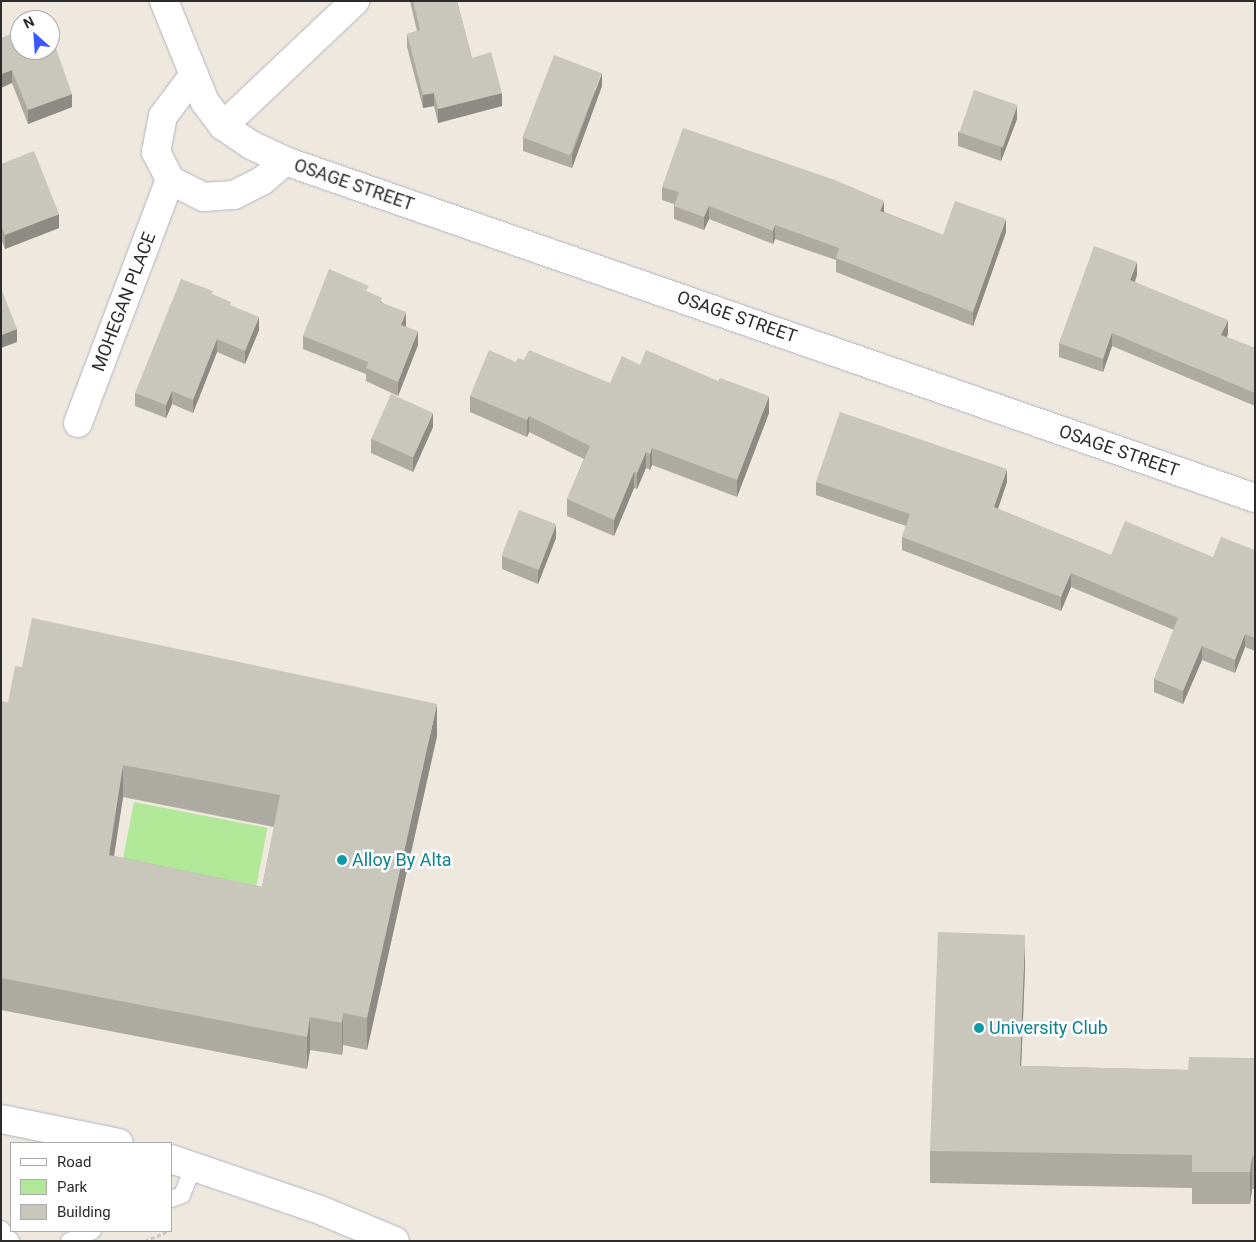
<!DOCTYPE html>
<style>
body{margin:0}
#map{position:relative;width:1256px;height:1242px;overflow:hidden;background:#eee8de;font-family:Roboto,sans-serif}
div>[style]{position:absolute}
.green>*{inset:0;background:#b1e898;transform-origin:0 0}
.path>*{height:3px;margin-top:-1.5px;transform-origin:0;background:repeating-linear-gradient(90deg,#c8c8c8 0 4px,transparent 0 6.5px)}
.roads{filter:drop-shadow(0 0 1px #b2b4c0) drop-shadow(0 0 1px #b2b4c0)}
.lane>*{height:16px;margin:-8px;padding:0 8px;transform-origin:8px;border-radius:8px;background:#fff}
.street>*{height:28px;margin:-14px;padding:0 14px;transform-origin:14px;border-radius:14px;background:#fff}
.wall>*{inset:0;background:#adaaa2}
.shaded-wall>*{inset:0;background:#8d8b84}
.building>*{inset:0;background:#c9c6bc;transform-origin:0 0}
.dots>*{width:14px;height:14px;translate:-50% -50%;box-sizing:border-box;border:2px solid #fff;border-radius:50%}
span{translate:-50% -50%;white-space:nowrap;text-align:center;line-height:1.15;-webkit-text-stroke:5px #fff;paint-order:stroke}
.street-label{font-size:18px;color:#2c2c2c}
.culture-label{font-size:18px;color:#0d838f}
.left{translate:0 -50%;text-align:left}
.frame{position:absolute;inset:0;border:2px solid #2c2c2c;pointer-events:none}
.legend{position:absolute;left:10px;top:1142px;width:162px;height:90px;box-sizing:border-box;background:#fff;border:1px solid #ababab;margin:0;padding:6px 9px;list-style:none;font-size:15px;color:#2c2c2c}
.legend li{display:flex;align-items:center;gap:10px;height:25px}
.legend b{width:25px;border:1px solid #ababab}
.north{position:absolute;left:10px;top:10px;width:50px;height:50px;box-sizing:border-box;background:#fff;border:1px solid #ababab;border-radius:50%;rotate:334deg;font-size:14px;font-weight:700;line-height:20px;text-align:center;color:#2c2c2c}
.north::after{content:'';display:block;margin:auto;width:18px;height:22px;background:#3b59ff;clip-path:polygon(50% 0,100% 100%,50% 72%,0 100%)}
</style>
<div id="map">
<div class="green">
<i style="left:134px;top:802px;width:136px;height:88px;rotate:11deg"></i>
</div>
<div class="path">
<i style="left:145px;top:1241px;width:26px;rotate:-23deg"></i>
</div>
<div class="roads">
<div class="lane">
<i style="left:171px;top:1199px;width:12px;rotate:-20deg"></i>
<i style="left:182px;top:1195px;width:31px;rotate:-68deg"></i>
<i style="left:1px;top:1229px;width:16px;rotate:50deg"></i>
<i style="left:69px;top:1241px;width:26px;rotate:-23deg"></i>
</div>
<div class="street">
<i style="left:164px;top:1px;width:109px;rotate:67.9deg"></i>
<i style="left:205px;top:102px;width:30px;rotate:53deg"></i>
<i style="left:223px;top:126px;width:34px;rotate:34deg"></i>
<i style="left:251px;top:145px;width:38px;rotate:25deg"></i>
<i style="left:285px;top:161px;width:1027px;rotate:19.16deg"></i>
<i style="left:194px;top:75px;width:51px;rotate:127.1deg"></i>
<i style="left:163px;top:116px;width:37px;rotate:101deg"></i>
<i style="left:156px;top:152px;width:31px;rotate:63deg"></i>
<i style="left:170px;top:180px;width:38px;rotate:27deg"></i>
<i style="left:204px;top:197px;width:30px;rotate:-4deg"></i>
<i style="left:234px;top:195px;width:31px;rotate:-27deg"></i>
<i style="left:262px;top:181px;width:30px;rotate:-41deg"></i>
<i style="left:223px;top:126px;width:182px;rotate:-43.4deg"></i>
<i style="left:78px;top:423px;width:260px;rotate:-69.3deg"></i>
<i style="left:1px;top:1119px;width:120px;rotate:11.5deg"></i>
<i style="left:171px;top:1159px;width:157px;rotate:18.9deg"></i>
<i style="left:320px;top:1210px;width:81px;rotate:22.5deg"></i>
</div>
</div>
<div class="wall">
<i style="clip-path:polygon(410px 1px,457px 1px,472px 58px,502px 106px,438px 123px,434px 106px,423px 108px,407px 47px,407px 34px,417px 31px)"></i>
<i style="clip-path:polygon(1px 38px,72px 107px,28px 124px,12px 83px)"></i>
<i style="clip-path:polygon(602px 86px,572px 168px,523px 151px,523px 137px)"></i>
<i style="clip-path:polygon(1017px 119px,1001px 161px,958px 146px,958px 132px)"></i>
<i style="clip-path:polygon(1px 164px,59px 228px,5px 249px,1px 238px)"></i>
<i style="clip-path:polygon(662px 187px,884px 212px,943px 235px,1006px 232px,973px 326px,836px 272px,836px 260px,775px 239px,773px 244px,709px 219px,704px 230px,674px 219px,674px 204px,662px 200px)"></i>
<i style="clip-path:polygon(1137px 275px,1135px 282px,1228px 334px,1226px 337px,1255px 348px,1255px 406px,1112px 346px,1103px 372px,1059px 357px,1059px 343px)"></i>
<i style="clip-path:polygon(369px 292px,382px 302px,406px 325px,406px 326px,418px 345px,398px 396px,366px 381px,366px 374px,303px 349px,303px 336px)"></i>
<i style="clip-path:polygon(213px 295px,231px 306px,259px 330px,245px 364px,217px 352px,193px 413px,172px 404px,166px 418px,135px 406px,135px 393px)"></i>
<i style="clip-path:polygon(524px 360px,610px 383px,640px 365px,769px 413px,737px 497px,652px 465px,650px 470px,646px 468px,637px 489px,634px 488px,614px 536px,567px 516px,567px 499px,584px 459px,529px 432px,527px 437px,470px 412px,470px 396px,516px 362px)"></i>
<i style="clip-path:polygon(433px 427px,413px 472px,371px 453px,371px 439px)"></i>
<i style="clip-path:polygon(816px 482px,1007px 482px,998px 509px,1111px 555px,1213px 557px,1255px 550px,1255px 651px,1245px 647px,1235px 673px,1202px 660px,1183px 704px,1154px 692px,1154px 679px,1174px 630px,1071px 587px,1061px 611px,902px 550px,902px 537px,906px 526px,816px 495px)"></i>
<i style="clip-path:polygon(556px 538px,538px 584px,502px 569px,502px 556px)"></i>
<i style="clip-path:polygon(evenodd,1px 701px,8px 703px,437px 736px,367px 1050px,343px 1045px,342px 1055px,310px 1050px,307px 1069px,1px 1010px,1px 701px,123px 797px,274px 827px,262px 887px,114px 856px,123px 797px)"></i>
<i style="clip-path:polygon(1025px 967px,1021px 1066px,1188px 1070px,1255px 1058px,1255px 1189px,1252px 1189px,1250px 1204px,1192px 1204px,1192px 1188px,930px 1183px,930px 1151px)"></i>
</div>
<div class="shaded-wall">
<i style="clip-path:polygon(12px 70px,12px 83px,1px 88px,1px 74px)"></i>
<i style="clip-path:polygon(602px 73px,602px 86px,572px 168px,572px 155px)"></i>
<i style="clip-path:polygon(434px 93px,434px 106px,423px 108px,423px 95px)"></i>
<i style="clip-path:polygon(502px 93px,502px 106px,438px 123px,438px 109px)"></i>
<i style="clip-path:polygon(72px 94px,72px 107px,28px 124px,28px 110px)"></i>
<i style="clip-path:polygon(1017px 105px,1017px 119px,1001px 161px,1001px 147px)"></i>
<i style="clip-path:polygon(884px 201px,884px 214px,880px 211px)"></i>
<i style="clip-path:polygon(709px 206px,709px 219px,704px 230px,704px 217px)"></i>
<i style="clip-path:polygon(59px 214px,59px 228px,5px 249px,5px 235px)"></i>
<i style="clip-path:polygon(1006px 219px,1006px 232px,973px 326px,973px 312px)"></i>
<i style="clip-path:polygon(775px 225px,775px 239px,773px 244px,773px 231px)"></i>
<i style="clip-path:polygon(1137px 262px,1137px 275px,1130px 293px,1130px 280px)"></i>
<i style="clip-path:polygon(406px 312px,406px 325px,401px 338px,401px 325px)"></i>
<i style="clip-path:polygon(259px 317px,259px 330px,245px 364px,245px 351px)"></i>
<i style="clip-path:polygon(1228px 320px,1228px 334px,1221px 348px,1221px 335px)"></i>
<i style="clip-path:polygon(17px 329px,17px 342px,1px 348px,1px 335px)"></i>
<i style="clip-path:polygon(418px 331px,418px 345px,398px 396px,398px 382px)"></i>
<i style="clip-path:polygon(1112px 333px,1112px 346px,1103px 372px,1103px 359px)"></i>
<i style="clip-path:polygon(217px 339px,217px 352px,193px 413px,193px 400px)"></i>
<i style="clip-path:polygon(172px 391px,172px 404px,166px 418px,166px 405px)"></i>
<i style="clip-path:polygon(769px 396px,769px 413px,737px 497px,737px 480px)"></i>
<i style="clip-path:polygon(433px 413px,433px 427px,413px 472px,413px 458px)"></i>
<i style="clip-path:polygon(529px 416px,529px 432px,527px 437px,527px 420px)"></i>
<i style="clip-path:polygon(652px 448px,652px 465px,650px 470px,650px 454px)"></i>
<i style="clip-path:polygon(646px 452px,646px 468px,637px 489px,637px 473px)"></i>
<i style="clip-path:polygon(1007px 469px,1007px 482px,994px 520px,994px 507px)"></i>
<i style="clip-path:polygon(634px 472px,634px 488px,614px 536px,614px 520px)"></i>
<i style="clip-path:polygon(556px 524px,556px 538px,538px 584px,538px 571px)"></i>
<i style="clip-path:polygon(1071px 573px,1071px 587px,1061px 611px,1061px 597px)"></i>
<i style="clip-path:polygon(1245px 634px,1245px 647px,1235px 673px,1235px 660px)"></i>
<i style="clip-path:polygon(1202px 646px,1202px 660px,1183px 704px,1183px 691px)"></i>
<i style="clip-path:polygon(437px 704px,437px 736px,367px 1050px,367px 1018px)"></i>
<i style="clip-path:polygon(123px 765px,123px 797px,109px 888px,109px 855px)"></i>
<i style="clip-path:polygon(1025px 935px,1025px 967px,1020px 1099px,1020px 1066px)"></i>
<i style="clip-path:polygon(343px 1013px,343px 1045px,342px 1055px,342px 1023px)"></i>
<i style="clip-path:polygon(310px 1017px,310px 1050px,307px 1069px,307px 1037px)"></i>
<i style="clip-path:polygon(1252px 1156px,1252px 1189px,1250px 1204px,1250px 1172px)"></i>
</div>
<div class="building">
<i style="clip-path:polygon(413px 1px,457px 1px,472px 58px,491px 52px,502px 93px,438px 109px,434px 93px,423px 95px,407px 34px,420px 30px)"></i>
<i style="clip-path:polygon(20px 30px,20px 50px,50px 50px,50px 32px,72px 94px,28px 110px,12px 70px,1px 74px,1px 38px)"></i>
<i style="left:554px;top:55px;width:51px;height:88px;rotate:21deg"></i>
<i style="left:974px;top:90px;width:46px;height:45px;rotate:19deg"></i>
<i style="clip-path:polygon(683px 128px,835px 180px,884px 201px,880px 211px,943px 235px,955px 201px,1006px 219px,973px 312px,836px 258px,839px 248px,775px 225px,773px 231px,709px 206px,704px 217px,674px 206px,679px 192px,662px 187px)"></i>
<i style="clip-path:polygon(34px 151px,59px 214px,5px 235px,1px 225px,1px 164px)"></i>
<i style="clip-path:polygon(1094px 246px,1137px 262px,1130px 280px,1228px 320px,1221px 335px,1255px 348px,1255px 393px,1112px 333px,1103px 359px,1059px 343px)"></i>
<i style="clip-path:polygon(329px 269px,369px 286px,366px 291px,382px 298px,380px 302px,406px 312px,401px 325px,418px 331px,398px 382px,366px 368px,368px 362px,303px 336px)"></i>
<i style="clip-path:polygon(181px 279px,213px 291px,212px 294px,231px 302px,230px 305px,259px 317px,245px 351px,217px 339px,193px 400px,172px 391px,166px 405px,135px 393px)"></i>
<i style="clip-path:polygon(1px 288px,17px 329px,1px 335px)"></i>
<i style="clip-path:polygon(489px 350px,516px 362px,518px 358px,524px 360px,529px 350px,610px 383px,622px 356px,640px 365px,646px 350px,718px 381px,720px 378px,769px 396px,737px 480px,652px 448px,650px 454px,646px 452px,637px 473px,634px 472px,614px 520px,567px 499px,590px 446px,529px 416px,527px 420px,470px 396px)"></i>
<i style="left:391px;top:394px;width:46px;height:49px;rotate:24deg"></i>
<i style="clip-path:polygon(840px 412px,1007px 469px,994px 507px,1111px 555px,1125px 521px,1213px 557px,1221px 537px,1255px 550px,1255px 638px,1245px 634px,1235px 660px,1202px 646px,1183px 691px,1154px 679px,1178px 618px,1071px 573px,1061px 597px,902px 537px,910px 514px,816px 482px)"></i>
<i style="left:519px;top:510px;width:40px;height:49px;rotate:21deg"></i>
<i style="clip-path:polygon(evenodd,32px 618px,437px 704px,367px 1018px,343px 1013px,342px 1023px,310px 1017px,307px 1037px,1px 978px,1px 701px,8px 703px,15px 666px,22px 667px,32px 618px,123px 765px,280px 795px,262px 887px,109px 855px,123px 765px)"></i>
<i style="clip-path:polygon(938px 932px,1025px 935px,1020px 1066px,1188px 1070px,1189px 1057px,1255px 1058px,1255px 1156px,1252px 1156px,1250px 1172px,1192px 1172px,1192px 1155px,930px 1151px)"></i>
</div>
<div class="dots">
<i style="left:342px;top:860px;background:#0f9aa8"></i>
<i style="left:979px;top:1028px;background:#0f9aa8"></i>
</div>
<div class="street-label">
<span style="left:354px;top:185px;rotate:19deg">OSAGE STREET</span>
<span style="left:124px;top:302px;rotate:-69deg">MOHEGAN PLACE</span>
<span style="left:737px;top:317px;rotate:19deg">OSAGE STREET</span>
<span style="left:1119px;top:451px;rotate:19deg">OSAGE STREET</span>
</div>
<div class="culture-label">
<span class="left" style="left:352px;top:860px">Alloy By Alta</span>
<span class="left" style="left:989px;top:1028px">University Club</span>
</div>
<div class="frame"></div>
<ul class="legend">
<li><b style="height:6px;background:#fff"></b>Road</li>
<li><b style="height:14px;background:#b1e898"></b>Park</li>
<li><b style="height:14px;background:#c9c6bc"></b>Building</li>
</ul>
<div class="north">N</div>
</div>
